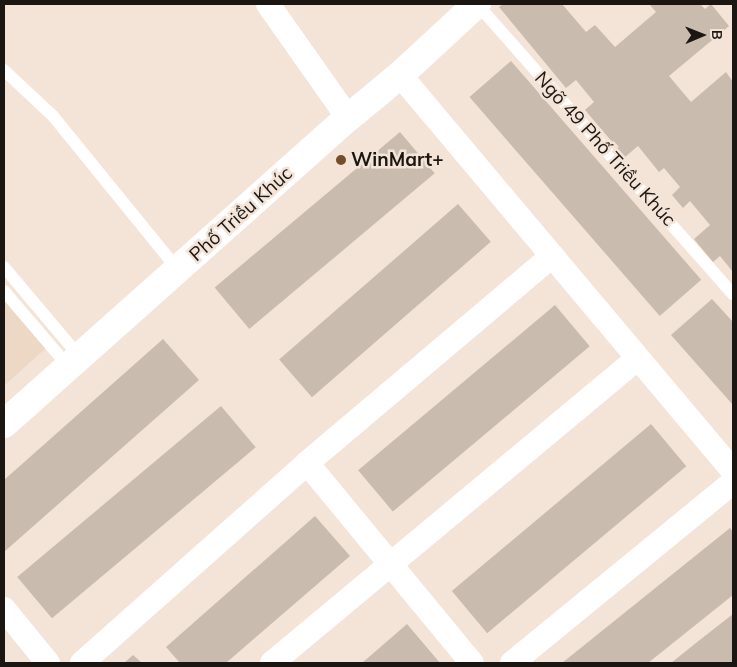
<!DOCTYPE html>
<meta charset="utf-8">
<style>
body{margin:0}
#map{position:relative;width:737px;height:667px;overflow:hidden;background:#f3e4d7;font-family:Mulish,sans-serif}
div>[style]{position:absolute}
.built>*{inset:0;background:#edd8c6}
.building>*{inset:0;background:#cabbaf;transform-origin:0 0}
.service>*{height:12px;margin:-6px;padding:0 6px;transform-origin:6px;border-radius:6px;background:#fff}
.minor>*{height:24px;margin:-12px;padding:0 12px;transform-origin:12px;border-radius:12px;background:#fff}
.tertiary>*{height:28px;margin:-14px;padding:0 14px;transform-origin:14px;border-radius:14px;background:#fff}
.dots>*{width:14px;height:14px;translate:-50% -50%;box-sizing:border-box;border:2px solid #f3e4d7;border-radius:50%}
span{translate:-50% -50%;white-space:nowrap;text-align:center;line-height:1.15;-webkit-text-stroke:5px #f3e4d7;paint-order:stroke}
.street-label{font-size:19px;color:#1b1611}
.poi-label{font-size:19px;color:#1b1611;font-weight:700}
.left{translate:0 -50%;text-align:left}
.frame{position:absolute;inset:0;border:5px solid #1b1611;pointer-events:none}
.north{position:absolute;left:677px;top:10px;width:50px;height:50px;-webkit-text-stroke:4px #f3e4d7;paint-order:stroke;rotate:89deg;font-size:14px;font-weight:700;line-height:20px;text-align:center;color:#1b1611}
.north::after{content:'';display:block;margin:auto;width:18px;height:22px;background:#1b1611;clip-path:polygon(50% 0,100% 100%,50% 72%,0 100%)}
</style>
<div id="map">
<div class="built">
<i style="clip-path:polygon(4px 299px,46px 348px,4px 386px)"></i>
</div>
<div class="building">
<i style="clip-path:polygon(503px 4px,562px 4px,586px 32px,595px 25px,615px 47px,656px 12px,649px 4px,700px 4px,705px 9px,711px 4px,729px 26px,669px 76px,691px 102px,726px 72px,733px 82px,733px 272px,720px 256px,713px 262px,694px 239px,710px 225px,690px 201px,683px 208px,672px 195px,680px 187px,664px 168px,659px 172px,638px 146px,625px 157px,585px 110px,594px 102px,576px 80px,566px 88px,499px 7px)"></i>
<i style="left:511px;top:61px;width:290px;height:55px;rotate:49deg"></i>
<i style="left:400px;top:132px;width:54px;height:242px;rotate:50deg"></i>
<i style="left:458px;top:204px;width:50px;height:237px;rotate:49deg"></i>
<i style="clip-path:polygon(712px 299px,733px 322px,733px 405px,671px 335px)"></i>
<i style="left:555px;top:305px;width:54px;height:257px;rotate:50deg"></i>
<i style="clip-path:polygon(163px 339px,199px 380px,4px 552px,4px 480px)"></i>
<i style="left:221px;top:406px;width:54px;height:266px;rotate:50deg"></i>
<i style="left:651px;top:424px;width:55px;height:260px;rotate:50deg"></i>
<i style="clip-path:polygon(315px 516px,350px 556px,226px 663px,180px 663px,166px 647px)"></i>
<i style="clip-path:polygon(730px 528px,733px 532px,733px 595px,648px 663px,562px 663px)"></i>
<i style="clip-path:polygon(733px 614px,733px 663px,671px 663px,701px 639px)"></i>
<i style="clip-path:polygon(407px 624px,440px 663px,362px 663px)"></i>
<i style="clip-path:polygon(133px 655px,142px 663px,124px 663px)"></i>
</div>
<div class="service">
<i style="left:477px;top:4px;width:387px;rotate:48.6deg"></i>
<i style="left:4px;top:70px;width:67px;rotate:43.2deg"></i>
<i style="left:53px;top:116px;width:198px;rotate:50.9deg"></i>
<i style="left:4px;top:267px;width:116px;rotate:49.9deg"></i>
<i style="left:4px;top:291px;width:99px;rotate:49.5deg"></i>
</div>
<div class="minor">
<i style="left:268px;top:4px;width:139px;rotate:54.9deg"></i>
<i style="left:400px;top:75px;width:517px;rotate:49.94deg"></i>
<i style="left:307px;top:463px;width:259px;rotate:50.5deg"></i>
<i style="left:4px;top:609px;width:70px;rotate:50.8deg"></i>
<i style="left:82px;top:663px;width:301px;rotate:-41.6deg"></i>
<i style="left:307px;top:463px;width:321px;rotate:-40.2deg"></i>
<i style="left:272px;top:663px;width:476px;rotate:-39.8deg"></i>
<i style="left:512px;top:663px;width:286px;rotate:-39.3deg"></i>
</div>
<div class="tertiary">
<i style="left:4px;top:424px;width:460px;rotate:-41.7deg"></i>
<i style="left:348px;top:118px;width:67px;rotate:-39.6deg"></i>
<i style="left:400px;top:75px;width:105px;rotate:-42.7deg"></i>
</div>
<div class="dots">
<i style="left:341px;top:160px;background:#744e2b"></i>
</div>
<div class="street-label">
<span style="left:605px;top:149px;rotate:48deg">Ngõ 49 Phố Triều Khúc</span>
<span style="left:241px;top:214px;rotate:-42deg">Phố Triều Khúc</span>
</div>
<div class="poi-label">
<span class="left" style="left:351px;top:160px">WinMart+</span>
</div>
<div class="frame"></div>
<div class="north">B</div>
</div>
